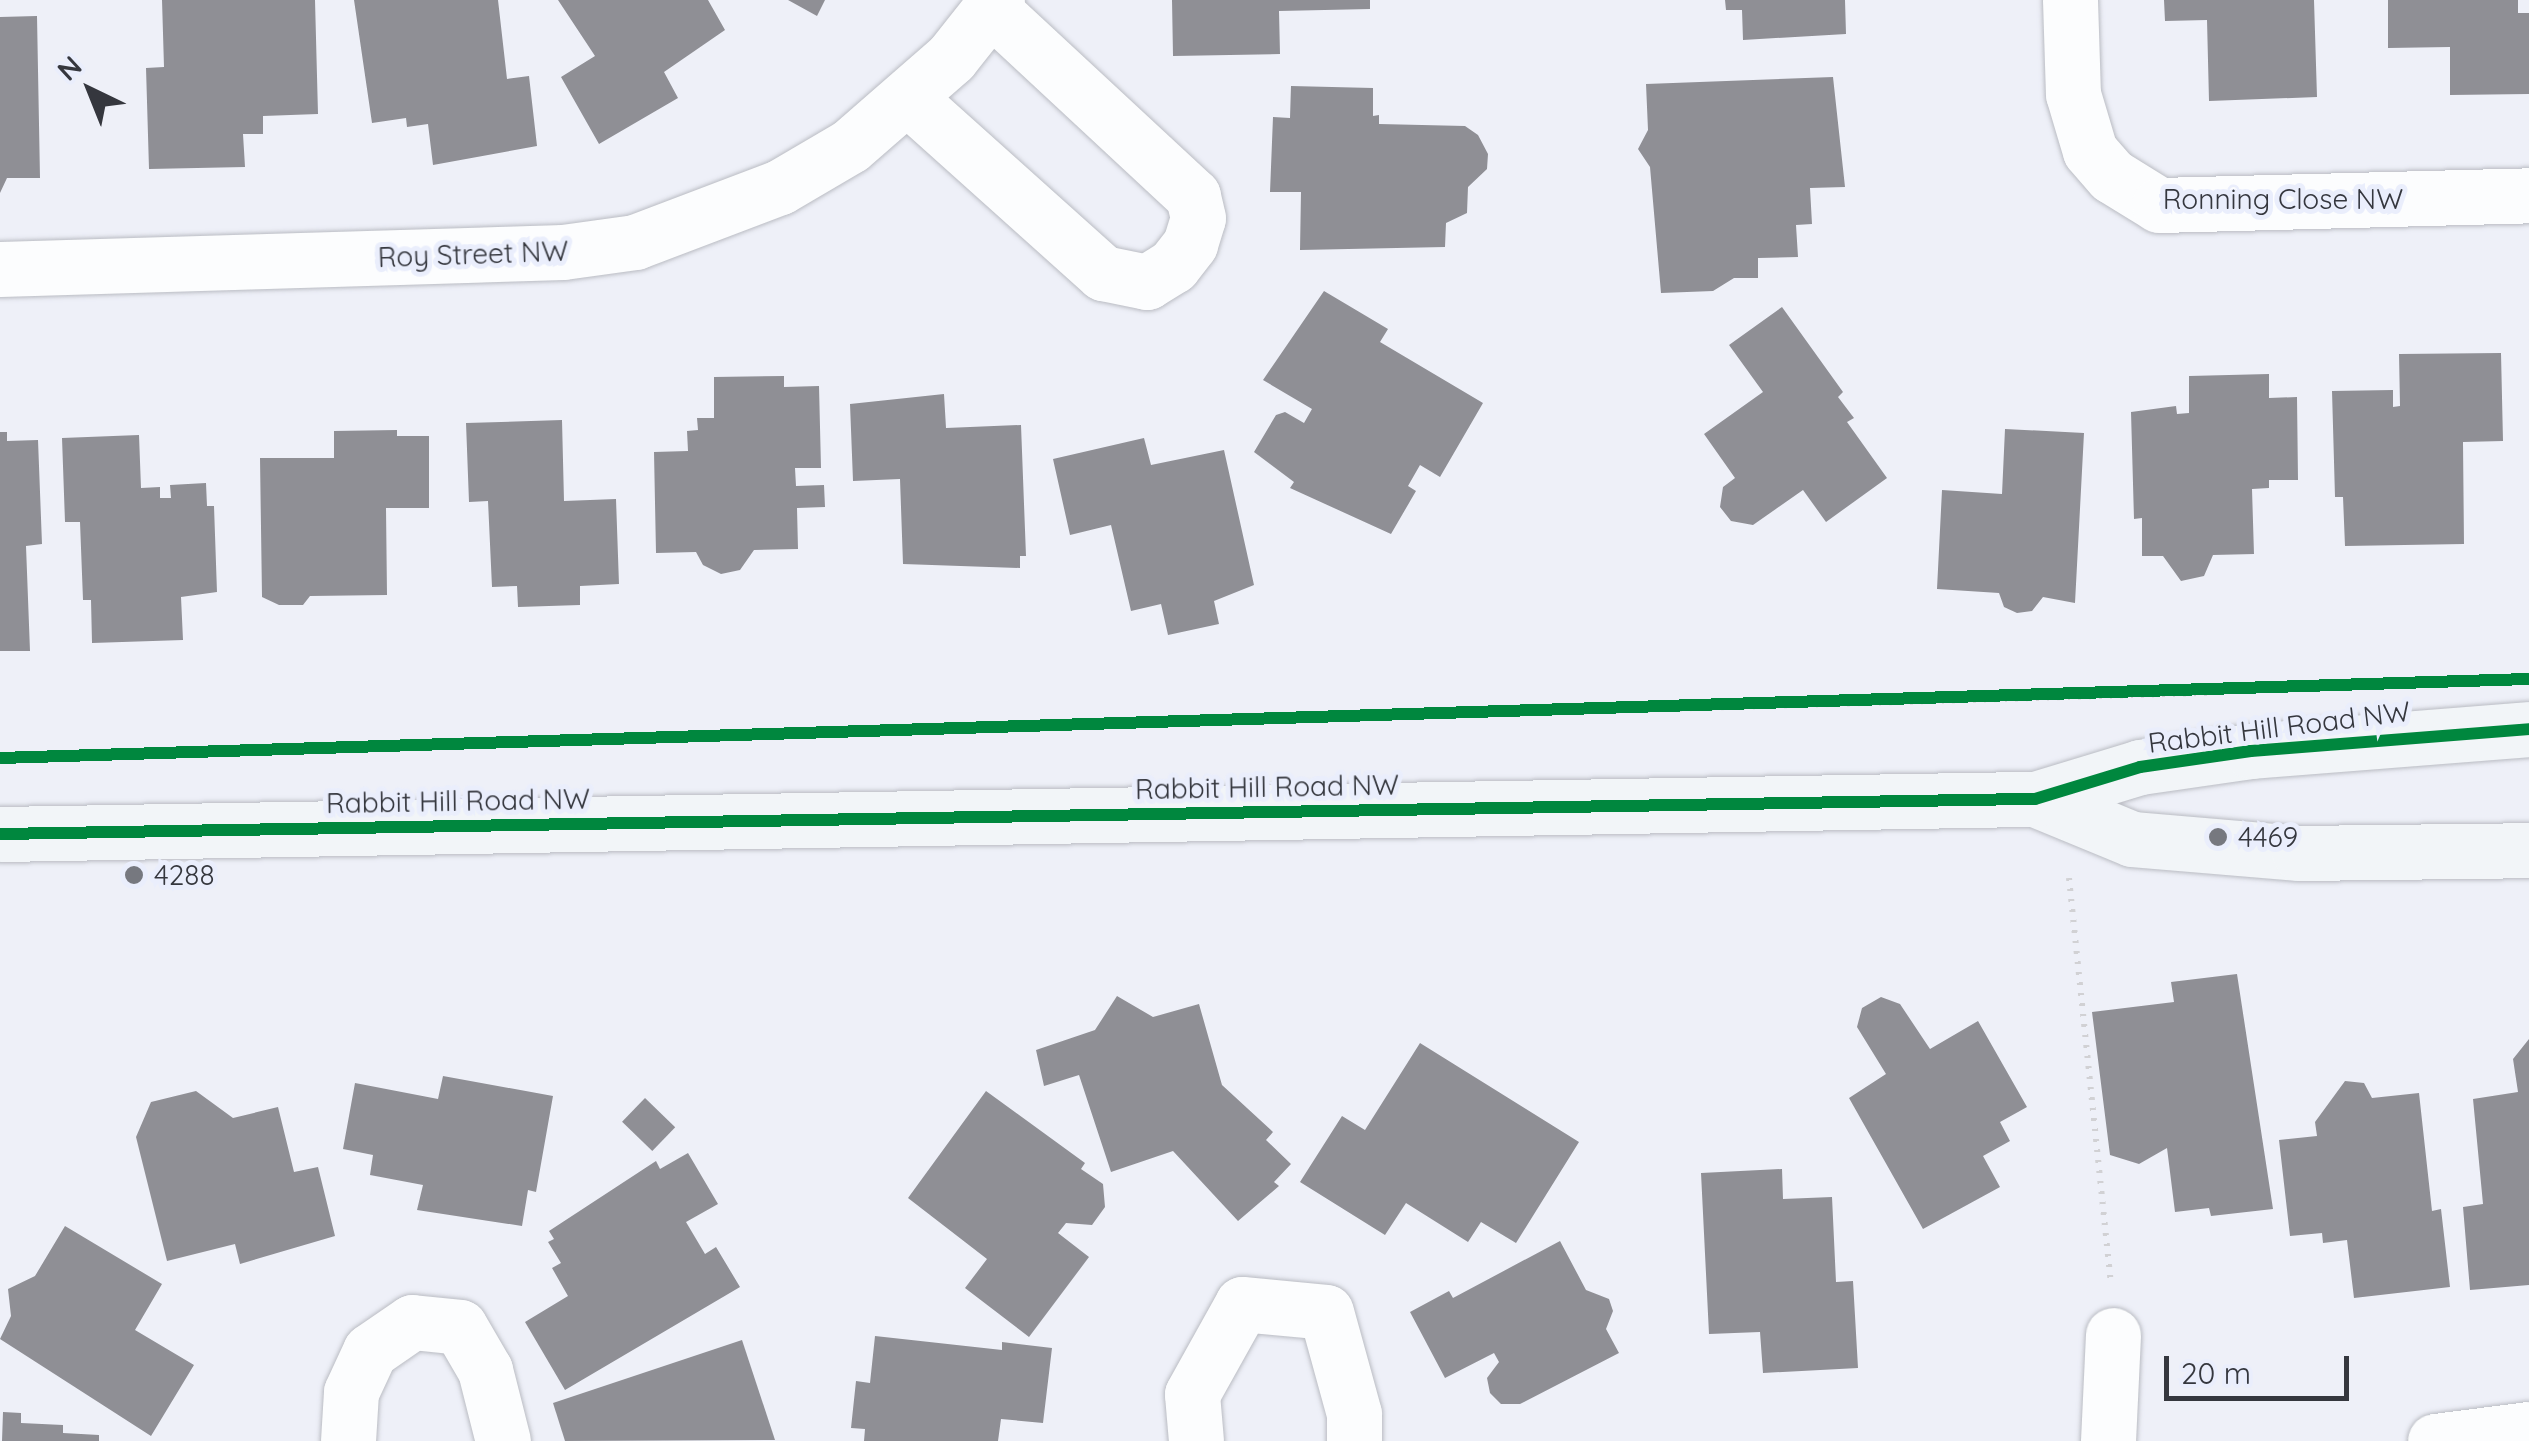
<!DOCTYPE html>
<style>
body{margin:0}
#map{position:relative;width:2529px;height:1441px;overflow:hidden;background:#eef0f8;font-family:Quicksand,sans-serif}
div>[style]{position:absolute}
.building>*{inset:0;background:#8f8f95;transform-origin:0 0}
.path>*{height:6px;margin-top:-3px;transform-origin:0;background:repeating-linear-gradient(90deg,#d1d1d4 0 2.5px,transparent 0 10.5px)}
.roads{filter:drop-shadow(0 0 2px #babcc3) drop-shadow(0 0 2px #babcc3)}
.street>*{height:55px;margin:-27.5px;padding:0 27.5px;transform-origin:27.5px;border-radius:27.5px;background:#fcfdfe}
.secondary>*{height:55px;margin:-27.5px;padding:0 27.5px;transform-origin:27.5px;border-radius:27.5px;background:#f2f5f8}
.cycleway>*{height:12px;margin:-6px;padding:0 6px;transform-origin:6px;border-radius:6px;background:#00873e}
.dots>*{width:28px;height:28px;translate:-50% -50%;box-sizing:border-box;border:5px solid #eaeefc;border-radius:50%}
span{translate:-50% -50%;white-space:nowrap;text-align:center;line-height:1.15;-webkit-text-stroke:10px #eaeefc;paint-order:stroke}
.street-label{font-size:28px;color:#35373e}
.poi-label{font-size:28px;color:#35373e}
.left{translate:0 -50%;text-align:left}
.north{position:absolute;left:40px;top:40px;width:100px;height:100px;-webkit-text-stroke:8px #eaeefc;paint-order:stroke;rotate:317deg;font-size:28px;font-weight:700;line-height:40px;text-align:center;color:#35373e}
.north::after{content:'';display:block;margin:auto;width:35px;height:45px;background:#35373e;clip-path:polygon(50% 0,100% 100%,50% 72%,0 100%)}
.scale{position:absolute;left:2164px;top:1356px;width:185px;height:45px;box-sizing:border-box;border:5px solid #35373e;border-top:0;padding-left:12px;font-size:30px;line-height:35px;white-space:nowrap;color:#35373e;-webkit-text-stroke:8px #eaeefc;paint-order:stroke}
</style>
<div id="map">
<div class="building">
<i style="clip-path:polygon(162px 0,315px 0,318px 114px,263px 116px,263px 134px,243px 134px,245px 167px,149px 169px,146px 68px,164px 67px)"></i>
<i style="clip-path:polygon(354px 0,498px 0,507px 79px,529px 76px,537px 146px,433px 165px,428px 124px,407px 127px,406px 118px,372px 123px)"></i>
<i style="clip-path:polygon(558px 0,708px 0,725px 30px,664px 72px,678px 98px,599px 144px,561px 77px,595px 56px)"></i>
<i style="clip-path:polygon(788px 0,825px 0,817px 16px)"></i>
<i style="clip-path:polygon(1172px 0,1370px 0,1370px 9px,1279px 11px,1280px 54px,1173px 56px)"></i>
<i style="clip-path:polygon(1725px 0,1845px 0,1846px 34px,1743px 40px,1742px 10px,1726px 10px)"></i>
<i style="clip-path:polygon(2164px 0,2314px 0,2317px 97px,2209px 101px,2207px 20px,2165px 21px)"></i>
<i style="clip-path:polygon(2388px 0,2518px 0,2518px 13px,2529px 13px,2529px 94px,2450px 95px,2450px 47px,2388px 48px)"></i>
<i style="clip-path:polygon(37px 16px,40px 178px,7px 178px,0 193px,0 17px)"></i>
<i style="clip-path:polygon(1833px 77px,1845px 187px,1810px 188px,1812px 224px,1796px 225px,1798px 257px,1758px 258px,1758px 278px,1734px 278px,1713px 291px,1661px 293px,1650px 167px,1638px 149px,1648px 130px,1646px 84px)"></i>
<i style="clip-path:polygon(1291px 86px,1373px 88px,1373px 116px,1379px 115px,1379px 124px,1465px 126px,1478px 135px,1488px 154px,1487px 169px,1468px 187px,1467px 213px,1446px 223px,1445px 247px,1300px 250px,1301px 192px,1270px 192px,1273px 117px,1290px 118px)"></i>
<i style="clip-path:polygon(1324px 291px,1388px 329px,1380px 342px,1483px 403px,1440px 477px,1420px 465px,1408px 486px,1416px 491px,1391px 534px,1290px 488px,1294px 482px,1254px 452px,1276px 415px,1285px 412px,1304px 423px,1312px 409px,1263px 380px)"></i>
<i style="clip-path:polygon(1782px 307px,1843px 392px,1838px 397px,1854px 418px,1847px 422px,1887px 478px,1826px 522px,1803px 490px,1753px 525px,1731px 521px,1720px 507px,1723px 487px,1735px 478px,1704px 434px,1763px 392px,1729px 345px)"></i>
<i style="clip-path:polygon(2501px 353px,2503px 441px,2463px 442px,2464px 544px,2345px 546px,2343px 497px,2335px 497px,2332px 391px,2393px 390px,2393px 407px,2400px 406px,2399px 354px)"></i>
<i style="clip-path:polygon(2269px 374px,2269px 398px,2297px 397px,2298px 480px,2269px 480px,2269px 488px,2252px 489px,2254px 554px,2213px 555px,2204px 576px,2181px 581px,2163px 556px,2142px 556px,2142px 518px,2134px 519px,2131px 412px,2176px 406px,2177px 414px,2189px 413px,2189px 376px)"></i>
<i style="clip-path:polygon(784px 376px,784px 387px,819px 386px,821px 468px,795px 468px,796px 486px,824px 485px,825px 507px,797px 508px,798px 549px,754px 550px,740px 570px,721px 574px,703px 565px,696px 552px,656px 553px,654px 452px,688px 451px,687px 431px,698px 430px,697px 418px,714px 418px,714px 377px)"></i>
<i style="clip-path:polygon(944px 394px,946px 428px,1021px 425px,1026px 556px,1020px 556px,1020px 568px,903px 564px,900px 479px,853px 481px,850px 404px)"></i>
<i style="clip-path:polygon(562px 420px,564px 501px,616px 499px,619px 584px,580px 586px,580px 605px,518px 607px,517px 586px,492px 587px,488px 501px,469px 502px,466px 423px)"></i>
<i style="clip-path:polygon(2005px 429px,2084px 433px,2075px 603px,2043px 597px,2032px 611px,2017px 613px,2004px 607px,1999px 593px,1937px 589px,1942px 490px,2002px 494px)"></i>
<i style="clip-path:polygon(397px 430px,397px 436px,429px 436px,429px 508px,386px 508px,387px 595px,310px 596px,303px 605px,279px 605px,262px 597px,260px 458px,334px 458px,334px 431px)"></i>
<i style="clip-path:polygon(0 432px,7px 432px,7px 441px,38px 440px,42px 544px,26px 546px,30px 651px,0 651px)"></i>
<i style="clip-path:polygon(139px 435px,141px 488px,160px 487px,160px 498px,171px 498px,170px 485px,206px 483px,207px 506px,214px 506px,217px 592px,181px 597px,183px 640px,92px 643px,91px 600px,83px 600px,80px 522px,65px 522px,62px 438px)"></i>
<i style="clip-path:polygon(1144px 438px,1151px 465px,1224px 450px,1254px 585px,1214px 601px,1219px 624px,1168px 635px,1161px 604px,1131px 611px,1111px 525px,1070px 535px,1053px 459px)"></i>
<i style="clip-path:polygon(2237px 974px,2273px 1209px,2211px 1216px,2209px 1208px,2175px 1212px,2167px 1148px,2139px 1164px,2110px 1155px,2092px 1012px,2174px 1002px,2171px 982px)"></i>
<i style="clip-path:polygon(1117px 996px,1153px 1017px,1199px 1004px,1222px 1085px,1273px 1132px,1266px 1140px,1291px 1164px,1274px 1182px,1279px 1186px,1238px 1221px,1173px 1151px,1111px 1172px,1079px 1075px,1044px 1086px,1036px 1050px,1095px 1030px)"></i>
<i style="clip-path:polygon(1881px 997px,1900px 1004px,1930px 1049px,1978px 1021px,2027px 1107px,2000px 1122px,2010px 1141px,1983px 1156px,2000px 1187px,1923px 1229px,1849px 1098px,1886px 1074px,1857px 1027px,1862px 1008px)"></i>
<i style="clip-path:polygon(2529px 1039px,2529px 1285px,2470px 1290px,2463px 1207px,2483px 1204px,2473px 1099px,2518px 1092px,2513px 1059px)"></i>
<i style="clip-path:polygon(1420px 1043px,1579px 1142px,1516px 1243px,1481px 1222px,1468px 1242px,1406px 1203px,1385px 1235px,1300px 1182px,1342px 1116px,1365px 1130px)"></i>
<i style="clip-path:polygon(443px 1076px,553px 1096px,536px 1192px,528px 1190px,522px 1226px,417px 1210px,423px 1185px,370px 1175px,373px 1155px,343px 1149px,355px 1083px,438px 1099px)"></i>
<i style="clip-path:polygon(2345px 1081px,2364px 1083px,2372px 1098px,2419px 1093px,2432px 1211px,2441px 1209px,2450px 1287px,2354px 1298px,2347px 1240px,2323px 1243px,2322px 1233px,2290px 1236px,2279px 1140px,2317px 1136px,2315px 1122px)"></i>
<i style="clip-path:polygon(196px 1091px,233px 1118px,278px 1107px,294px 1172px,318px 1167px,335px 1236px,240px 1264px,235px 1244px,167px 1261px,136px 1137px,151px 1102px)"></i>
<i style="clip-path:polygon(986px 1091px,1085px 1163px,1081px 1169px,1103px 1184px,1105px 1207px,1092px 1225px,1066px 1223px,1058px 1233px,1089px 1257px,1029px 1337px,965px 1288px,987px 1259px,908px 1198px)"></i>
<i style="left:645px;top:1098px;width:42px;height:33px;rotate:44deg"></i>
<i style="clip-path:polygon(688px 1153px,718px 1204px,686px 1222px,705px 1254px,716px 1247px,740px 1287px,565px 1390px,525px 1322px,568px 1296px,552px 1268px,561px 1263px,548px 1242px,554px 1239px,549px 1231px,656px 1161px,660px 1169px)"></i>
<i style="clip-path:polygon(1782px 1169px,1783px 1199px,1832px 1197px,1836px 1282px,1853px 1281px,1858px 1368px,1763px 1373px,1760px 1332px,1709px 1334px,1701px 1173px)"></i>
<i style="clip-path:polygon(65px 1226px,162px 1284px,135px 1330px,194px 1365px,151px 1436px,0 1339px,11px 1316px,8px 1289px,35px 1276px)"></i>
<i style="clip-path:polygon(1560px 1241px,1586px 1290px,1609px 1299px,1613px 1311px,1606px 1329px,1619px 1353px,1520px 1404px,1501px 1404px,1490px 1393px,1487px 1378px,1499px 1362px,1494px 1353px,1445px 1378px,1410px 1312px,1449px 1291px,1453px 1298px)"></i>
<i style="clip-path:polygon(875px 1336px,1002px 1350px,1002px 1342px,1052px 1348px,1043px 1423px,1001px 1419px,998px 1441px,864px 1441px,865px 1429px,851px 1428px,856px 1381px,870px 1383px)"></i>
<i style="clip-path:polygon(742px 1340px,775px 1440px,565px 1441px,553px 1403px)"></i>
<i style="clip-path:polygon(3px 1412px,21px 1413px,21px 1423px,63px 1425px,63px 1433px,99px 1435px,99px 1441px,2px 1441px)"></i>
</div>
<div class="path">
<i style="left:0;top:758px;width:2209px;rotate:-1.69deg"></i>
<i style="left:2069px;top:878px;width:402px;rotate:84.1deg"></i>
</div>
<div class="roads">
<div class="street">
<i style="left:2070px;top:0;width:94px;rotate:88.2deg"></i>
<i style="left:2073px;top:94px;width:59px;rotate:73.4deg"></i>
<i style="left:2090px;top:151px;width:33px;rotate:49deg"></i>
<i style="left:2112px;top:176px;width:55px;rotate:31.7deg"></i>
<i style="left:2159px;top:205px;width:370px;rotate:-1.5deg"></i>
<i style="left:909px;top:99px;width:261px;rotate:41.9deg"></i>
<i style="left:1103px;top:273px;width:45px;rotate:11.6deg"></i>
<i style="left:1147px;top:282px;width:31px;rotate:-32deg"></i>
<i style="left:1173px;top:266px;width:28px;rotate:-52deg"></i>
<i style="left:1190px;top:244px;width:27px;rotate:-73deg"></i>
<i style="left:1198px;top:218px;width:23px;rotate:-103deg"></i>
<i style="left:1193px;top:196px;width:275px;rotate:-137.1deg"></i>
<i style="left:0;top:269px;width:563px;rotate:-1.73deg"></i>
<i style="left:563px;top:252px;width:73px;rotate:-7.9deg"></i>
<i style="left:635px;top:242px;width:155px;rotate:-20.8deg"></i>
<i style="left:780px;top:187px;width:81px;rotate:-30.4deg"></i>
<i style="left:850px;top:146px;width:134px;rotate:-41.1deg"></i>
<i style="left:951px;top:58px;width:74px;rotate:-51.6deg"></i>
<i style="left:348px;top:1441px;width:49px;rotate:-86.5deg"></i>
<i style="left:351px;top:1392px;width:45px;rotate:-65.1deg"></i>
<i style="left:370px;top:1351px;width:51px;rotate:-34.6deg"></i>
<i style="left:412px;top:1322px;width:48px;rotate:5.9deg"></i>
<i style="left:460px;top:1327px;width:50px;rotate:59.8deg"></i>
<i style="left:485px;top:1370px;width:73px;rotate:75.8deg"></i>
<i style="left:1196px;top:1441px;width:47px;rotate:-94.9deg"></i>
<i style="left:1192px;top:1394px;width:103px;rotate:-60.9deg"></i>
<i style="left:1242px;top:1304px;width:84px;rotate:5.4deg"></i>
<i style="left:1326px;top:1312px;width:106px;rotate:74.6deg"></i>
<i style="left:1354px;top:1414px;width:27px;rotate:90deg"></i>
<i style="left:2108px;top:1441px;width:106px;rotate:-87.3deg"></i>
<i style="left:2435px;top:1441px;width:95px;rotate:-7.3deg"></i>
</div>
<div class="secondary">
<i style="left:2035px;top:799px;width:105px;rotate:22.4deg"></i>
<i style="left:2132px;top:839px;width:168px;rotate:4.8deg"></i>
<i style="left:2299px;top:853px;width:230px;rotate:-0.7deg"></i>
<i style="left:0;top:834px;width:2035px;rotate:-0.99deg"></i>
<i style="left:2035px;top:799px;width:110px;rotate:-16.9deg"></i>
<i style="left:2140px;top:767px;width:112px;rotate:-8.2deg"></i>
<i style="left:2251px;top:751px;width:279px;rotate:-4.5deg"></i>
</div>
</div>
<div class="cycleway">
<i style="left:0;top:758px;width:2530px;rotate:-1.79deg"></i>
<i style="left:0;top:834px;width:2035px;rotate:-0.99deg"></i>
<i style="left:2035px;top:799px;width:110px;rotate:-16.9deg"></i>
<i style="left:2140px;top:767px;width:112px;rotate:-8.2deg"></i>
<i style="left:2251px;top:751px;width:279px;rotate:-4.5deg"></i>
</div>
<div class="dots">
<i style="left:2218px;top:837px;background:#76787f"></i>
<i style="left:134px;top:875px;background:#76787f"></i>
</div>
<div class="street-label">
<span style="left:2283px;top:199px">Ronning Close NW</span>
<span style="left:473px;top:254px;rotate:-2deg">Roy Street NW</span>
<span style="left:2279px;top:727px;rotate:-7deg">Rabbit Hill Road NW</span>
<span style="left:1267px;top:787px;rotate:-1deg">Rabbit Hill Road NW</span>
<span style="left:458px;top:801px;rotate:-1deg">Rabbit Hill Road NW</span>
</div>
<div class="poi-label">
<span class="left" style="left:2238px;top:837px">4469</span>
<span class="left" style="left:154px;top:875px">4288</span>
</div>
<div class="north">N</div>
<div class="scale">20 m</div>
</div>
